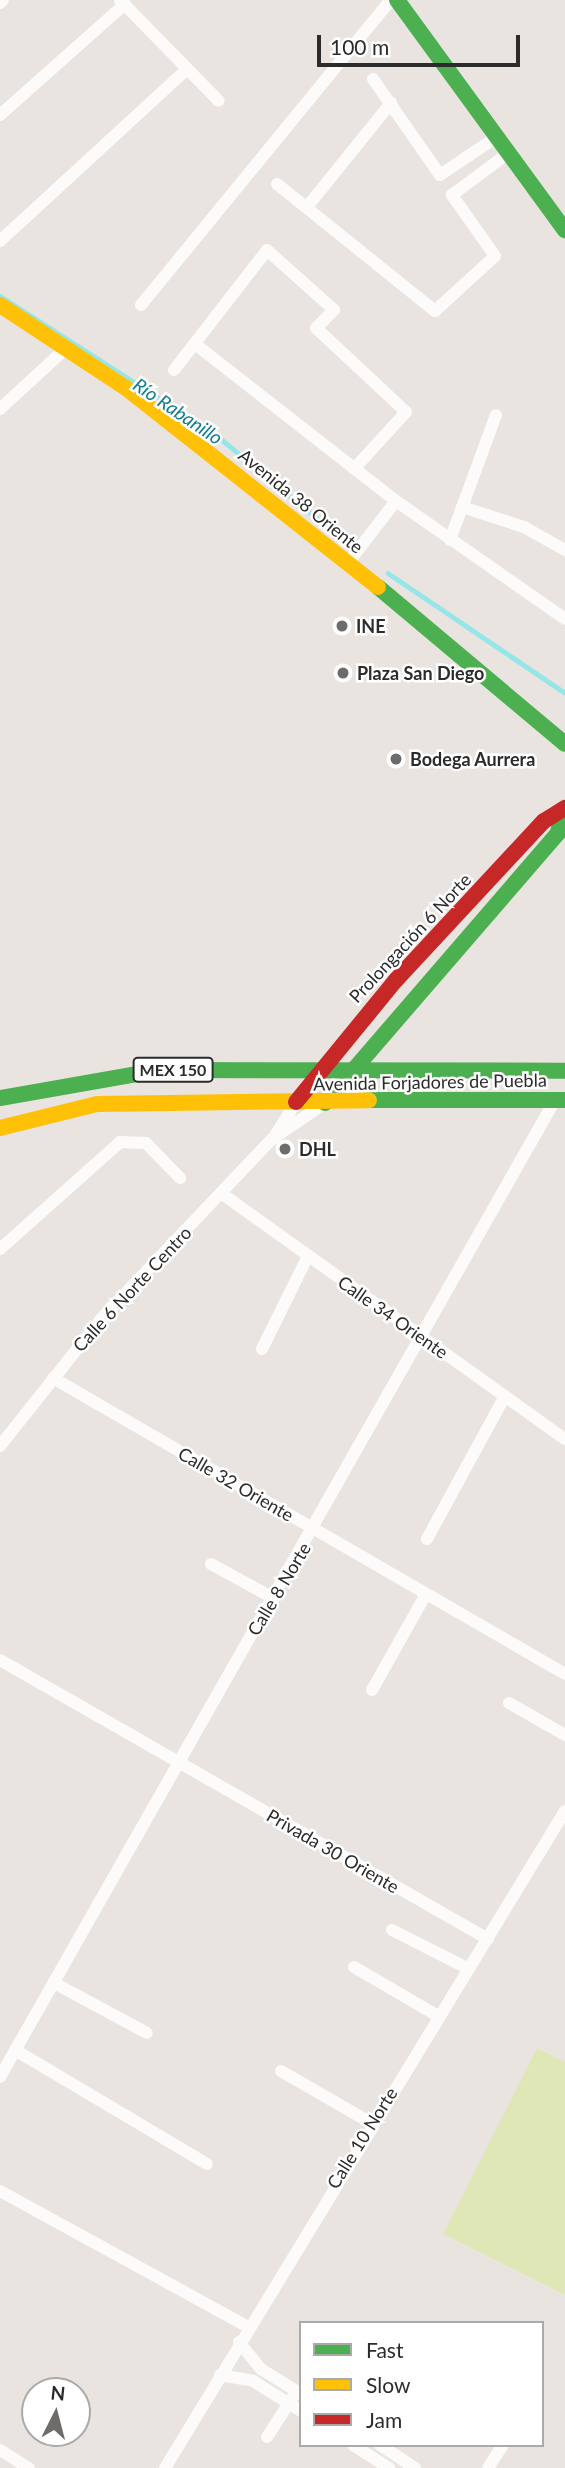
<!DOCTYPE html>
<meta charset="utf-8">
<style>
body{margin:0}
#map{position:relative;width:565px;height:2468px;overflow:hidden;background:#eae4e0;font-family:Lato,sans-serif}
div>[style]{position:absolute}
.pitch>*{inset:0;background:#e0e7b7}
.stream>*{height:4.5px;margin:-2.25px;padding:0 2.25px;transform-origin:2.25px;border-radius:2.25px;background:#96e6e9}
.street>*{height:12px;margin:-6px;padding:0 6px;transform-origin:6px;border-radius:6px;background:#fcfbfa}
.fast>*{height:16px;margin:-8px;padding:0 8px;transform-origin:8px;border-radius:8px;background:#4caf50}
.slow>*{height:16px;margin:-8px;padding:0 8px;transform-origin:8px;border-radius:8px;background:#ffc107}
.jam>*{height:16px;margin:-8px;padding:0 8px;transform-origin:8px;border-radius:8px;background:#c62828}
.dots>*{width:19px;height:19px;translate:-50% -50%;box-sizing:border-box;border:4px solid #fff;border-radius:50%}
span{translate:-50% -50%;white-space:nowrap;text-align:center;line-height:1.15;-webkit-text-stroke:5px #fff;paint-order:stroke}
.shield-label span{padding:2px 5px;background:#fff;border:2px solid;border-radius:5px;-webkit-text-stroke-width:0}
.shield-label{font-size:16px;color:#2b2b2b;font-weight:700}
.street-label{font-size:18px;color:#2b2b2b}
.poi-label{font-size:18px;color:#2b2b2b;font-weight:700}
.left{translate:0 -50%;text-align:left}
.water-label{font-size:19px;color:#0f7d8d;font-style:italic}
.legend{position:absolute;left:299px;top:2321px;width:245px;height:126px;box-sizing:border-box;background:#fff;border:2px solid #aaa;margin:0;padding:9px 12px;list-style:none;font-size:21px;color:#2b2b2b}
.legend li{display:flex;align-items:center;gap:14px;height:35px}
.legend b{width:35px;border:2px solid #aaa}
.north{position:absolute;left:21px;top:2377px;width:70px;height:70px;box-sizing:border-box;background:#fff;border:2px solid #aaa;border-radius:50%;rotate:6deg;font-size:19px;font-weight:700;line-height:28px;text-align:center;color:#2b2b2b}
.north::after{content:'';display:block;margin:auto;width:24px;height:32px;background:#6e6c6a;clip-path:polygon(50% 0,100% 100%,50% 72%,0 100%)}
.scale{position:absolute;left:317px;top:35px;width:203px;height:32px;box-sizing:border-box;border:4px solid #2b2b2b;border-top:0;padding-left:9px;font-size:21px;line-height:24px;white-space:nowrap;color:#2b2b2b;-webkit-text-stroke:5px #fff;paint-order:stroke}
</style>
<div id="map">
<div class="pitch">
<i style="clip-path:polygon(537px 2048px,565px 2062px,565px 2295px,443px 2234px)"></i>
</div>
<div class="stream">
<i style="left:0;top:296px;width:255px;rotate:32.7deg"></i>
<i style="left:215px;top:434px;width:168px;rotate:39.5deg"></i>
<i style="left:388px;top:573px;width:214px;rotate:34.1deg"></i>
</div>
<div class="street">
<i style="left:120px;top:0;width:141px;rotate:45.6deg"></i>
<i style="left:0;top:3px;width:4px;rotate:-45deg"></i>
<i style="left:373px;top:79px;width:117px;rotate:55.1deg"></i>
<i style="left:440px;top:175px;width:66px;rotate:-33.9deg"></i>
<i style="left:0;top:115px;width:167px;rotate:-41.6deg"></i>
<i style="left:277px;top:184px;width:203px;rotate:38.8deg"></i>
<i style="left:435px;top:311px;width:81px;rotate:-42.5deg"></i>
<i style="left:495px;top:256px;width:75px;rotate:-125.2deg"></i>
<i style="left:452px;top:195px;width:69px;rotate:-36.7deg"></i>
<i style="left:307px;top:207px;width:134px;rotate:-51.1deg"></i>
<i style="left:0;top:241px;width:254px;rotate:-42.6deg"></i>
<i style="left:141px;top:305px;width:394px;rotate:-50.7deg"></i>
<i style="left:195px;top:344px;width:255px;rotate:38deg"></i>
<i style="left:396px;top:501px;width:206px;rotate:34.9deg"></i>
<i style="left:174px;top:370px;width:152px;rotate:-52.2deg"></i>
<i style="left:267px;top:250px;width:90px;rotate:41.8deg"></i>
<i style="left:334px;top:310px;width:25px;rotate:135deg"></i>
<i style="left:316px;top:328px;width:123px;rotate:43deg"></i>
<i style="left:406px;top:412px;width:77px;rotate:132.4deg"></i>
<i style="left:0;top:409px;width:90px;rotate:-42.7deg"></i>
<i style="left:462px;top:507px;width:65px;rotate:17.9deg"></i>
<i style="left:524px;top:527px;width:47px;rotate:29.3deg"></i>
<i style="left:450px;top:540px;width:133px;rotate:-69.8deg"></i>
<i style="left:348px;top:563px;width:78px;rotate:-52.3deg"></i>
<i style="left:273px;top:1139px;width:44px;rotate:-58.1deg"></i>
<i style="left:221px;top:1193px;width:423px;rotate:35.6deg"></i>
<i style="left:0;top:1249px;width:161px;rotate:-41.7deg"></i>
<i style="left:120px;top:1142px;width:26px;rotate:2deg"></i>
<i style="left:146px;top:1143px;width:49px;rotate:45.8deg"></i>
<i style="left:262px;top:1349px;width:102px;rotate:-63.7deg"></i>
<i style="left:53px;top:1378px;width:591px;rotate:30.03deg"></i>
<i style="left:0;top:1446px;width:162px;rotate:-51.5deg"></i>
<i style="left:101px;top:1319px;width:248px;rotate:-46.5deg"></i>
<i style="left:272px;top:1139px;width:64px;rotate:-34.2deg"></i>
<i style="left:427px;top:1539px;width:163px;rotate:-61.4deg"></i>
<i style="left:211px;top:1564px;width:71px;rotate:28.7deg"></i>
<i style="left:0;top:1660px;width:562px;rotate:29.76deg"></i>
<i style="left:372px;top:1690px;width:110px;rotate:-60.6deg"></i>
<i style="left:509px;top:1703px;width:64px;rotate:29.7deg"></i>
<i style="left:392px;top:1930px;width:86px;rotate:26.9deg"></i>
<i style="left:354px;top:1967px;width:97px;rotate:30.3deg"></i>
<i style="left:56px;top:1984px;width:103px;rotate:28.3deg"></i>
<i style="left:15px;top:2050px;width:223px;rotate:30.7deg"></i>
<i style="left:281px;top:2071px;width:104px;rotate:30deg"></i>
<i style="left:0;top:2077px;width:1124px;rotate:-60.4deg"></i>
<i style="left:0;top:2191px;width:283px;rotate:28.7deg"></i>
<i style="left:239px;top:2342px;width:35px;rotate:51deg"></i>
<i style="left:261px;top:2369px;width:47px;rotate:32deg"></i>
<i style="left:220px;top:2375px;width:34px;rotate:10deg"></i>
<i style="left:253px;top:2381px;width:57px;rotate:32deg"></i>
<i style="left:267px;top:2437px;width:48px;rotate:-57deg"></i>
<i style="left:353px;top:2445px;width:43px;rotate:32.6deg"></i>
<i style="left:380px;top:2445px;width:42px;rotate:33.3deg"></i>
<i style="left:0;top:2450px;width:34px;rotate:32deg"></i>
<i style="left:165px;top:2468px;width:769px;rotate:-58.67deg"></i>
<i style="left:488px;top:2468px;width:27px;rotate:-57deg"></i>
</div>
<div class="fast">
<i style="left:397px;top:0;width:285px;rotate:53.9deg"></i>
<i style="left:378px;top:587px;width:244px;rotate:40deg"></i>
<i style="left:0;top:1098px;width:163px;rotate:-9.9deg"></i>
<i style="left:161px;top:1070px;width:404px;rotate:0.1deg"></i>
<i style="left:369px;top:1100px;width:196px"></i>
<i style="left:325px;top:1103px;width:357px;rotate:-49.2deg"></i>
<i style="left:558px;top:833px;width:24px;rotate:-78deg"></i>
</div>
<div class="slow">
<i style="left:0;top:305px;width:151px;rotate:33.4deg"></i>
<i style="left:126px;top:388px;width:321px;rotate:38.3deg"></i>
<i style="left:0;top:1128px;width:100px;rotate:-13.9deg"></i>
<i style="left:97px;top:1104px;width:272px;rotate:-0.8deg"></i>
</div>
<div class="jam">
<i style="left:296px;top:1102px;width:158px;rotate:-50.7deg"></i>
<i style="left:396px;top:980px;width:217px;rotate:-47.1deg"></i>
<i style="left:544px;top:821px;width:25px;rotate:-32deg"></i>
</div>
<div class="dots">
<i style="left:342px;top:626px;background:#6e6c6a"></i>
<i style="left:343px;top:673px;background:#6e6c6a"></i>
<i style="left:396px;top:759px;background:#6e6c6a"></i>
<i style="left:285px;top:1149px;background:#6e6c6a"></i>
</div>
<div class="shield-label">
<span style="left:173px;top:1070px">MEX 150</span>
</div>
<div class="street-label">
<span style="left:301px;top:501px;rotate:39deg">Avenida 38 Oriente</span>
<span style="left:410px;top:938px;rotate:-47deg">Prolongación 6 Norte</span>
<span style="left:430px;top:1082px;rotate:-1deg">Avenida Forjadores de Puebla</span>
<span style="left:132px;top:1289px;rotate:-47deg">Calle 6 Norte Centro</span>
<span style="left:393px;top:1317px;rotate:35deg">Calle 34 Oriente</span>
<span style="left:236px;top:1484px;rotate:30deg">Calle 32 Oriente</span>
<span style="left:279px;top:1589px;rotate:-59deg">Calle 8 Norte</span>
<span style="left:333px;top:1851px;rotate:30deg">Privada 30 Oriente</span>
<span style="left:362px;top:2138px;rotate:-58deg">Calle 10 Norte</span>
</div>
<div class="poi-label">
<span class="left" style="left:356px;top:626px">INE</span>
<span class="left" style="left:357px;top:673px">Plaza San Diego</span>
<span class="left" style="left:410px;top:759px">Bodega Aurrera</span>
<span class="left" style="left:299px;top:1149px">DHL</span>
</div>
<div class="water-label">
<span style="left:178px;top:411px;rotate:34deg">Río Rabanillo</span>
</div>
<ul class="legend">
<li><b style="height:9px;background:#4caf50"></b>Fast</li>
<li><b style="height:9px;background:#ffc107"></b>Slow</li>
<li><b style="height:9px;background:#c62828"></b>Jam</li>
</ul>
<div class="north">N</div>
<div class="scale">100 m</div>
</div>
